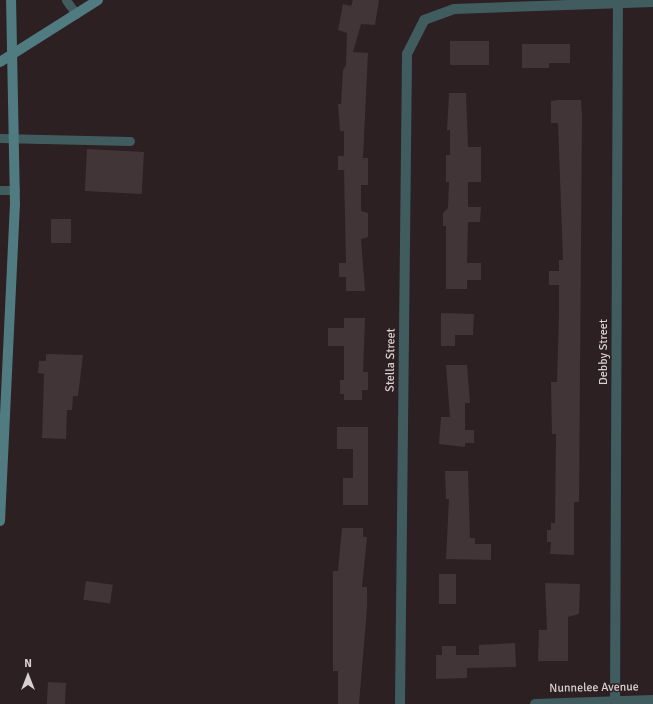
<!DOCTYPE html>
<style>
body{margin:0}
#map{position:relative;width:653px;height:704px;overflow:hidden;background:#2c2022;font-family:Signika,sans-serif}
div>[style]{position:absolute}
.building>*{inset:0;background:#423537;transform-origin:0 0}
.lane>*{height:9px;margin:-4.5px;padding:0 4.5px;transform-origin:4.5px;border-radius:4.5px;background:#415c5f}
.street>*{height:10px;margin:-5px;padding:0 5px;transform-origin:5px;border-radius:5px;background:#415c5f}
.secondary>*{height:10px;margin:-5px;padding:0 5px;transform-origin:5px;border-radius:5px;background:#507b80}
span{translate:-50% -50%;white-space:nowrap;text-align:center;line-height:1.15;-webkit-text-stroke:3px #2c2022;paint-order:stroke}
.street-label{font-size:12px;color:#d9d0d1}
.north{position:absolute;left:8px;top:656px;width:40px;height:40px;-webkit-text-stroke:3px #2c2022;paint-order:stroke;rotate:0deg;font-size:11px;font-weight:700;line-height:16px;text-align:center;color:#d9d0d1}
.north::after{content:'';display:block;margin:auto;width:14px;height:18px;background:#d9d0d1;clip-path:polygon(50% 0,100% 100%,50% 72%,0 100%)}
</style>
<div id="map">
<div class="building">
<i style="clip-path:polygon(353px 0,379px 0,375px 25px,361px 24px,353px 52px,368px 53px,363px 158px,368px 158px,368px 185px,361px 185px,361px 211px,368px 213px,368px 237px,361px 239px,365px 291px,346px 291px,346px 277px,339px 277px,339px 263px,346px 263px,344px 170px,338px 170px,338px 156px,344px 156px,344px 131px,340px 131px,338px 104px,341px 104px,343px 70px,346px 65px,347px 33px,338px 30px,343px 4px,351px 6px)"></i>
<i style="left:489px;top:41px;width:24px;height:39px;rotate:90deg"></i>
<i style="clip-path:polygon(522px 44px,570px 44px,570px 63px,549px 63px,549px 68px,522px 68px)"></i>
<i style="clip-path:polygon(449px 93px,466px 93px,468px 147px,481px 147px,481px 182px,468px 182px,468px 207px,481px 207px,480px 222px,468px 222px,467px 263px,481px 263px,481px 280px,467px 280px,467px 289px,446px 289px,446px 226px,443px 226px,443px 213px,448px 208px,449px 182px,446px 182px,446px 155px,450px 155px,450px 130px,447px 130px)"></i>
<i style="clip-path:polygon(558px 100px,581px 100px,582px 117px,579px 502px,574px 502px,574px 555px,550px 554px,551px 542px,547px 542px,547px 530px,551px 530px,551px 523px,555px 523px,556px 434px,552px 434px,551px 382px,557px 382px,559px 313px,559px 285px,549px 285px,549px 271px,559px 271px,559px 260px,563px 260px,558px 123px,551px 123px,551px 101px)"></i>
<i style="left:87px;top:149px;width:57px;height:42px;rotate:3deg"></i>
<i style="left:51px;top:219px;width:20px;height:24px"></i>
<i style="clip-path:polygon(441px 313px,474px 314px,473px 335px,455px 335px,455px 346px,441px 346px)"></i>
<i style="clip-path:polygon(344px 318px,365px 318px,363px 372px,368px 372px,368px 390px,362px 390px,362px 400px,344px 400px,344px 394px,340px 394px,340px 380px,344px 380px,344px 346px,328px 346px,328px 328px,344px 328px)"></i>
<i style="clip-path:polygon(46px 354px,83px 355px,78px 396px,73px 396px,72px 410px,67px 410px,66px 439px,42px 438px,44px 374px,38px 373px,39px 361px,46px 361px)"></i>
<i style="clip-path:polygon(446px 365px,467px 365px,470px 403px,465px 403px,465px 430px,474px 430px,474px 443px,465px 443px,465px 447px,439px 444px,441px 417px,450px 417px)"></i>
<i style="clip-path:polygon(337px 427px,368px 427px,368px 505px,343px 505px,343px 478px,353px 478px,353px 449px,337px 449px)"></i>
<i style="clip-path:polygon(445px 471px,468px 471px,470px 538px,475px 538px,475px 544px,491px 544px,491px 560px,446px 559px,449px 499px,446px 499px)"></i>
<i style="clip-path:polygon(342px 528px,363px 528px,363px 537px,367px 537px,362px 587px,367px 587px,367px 608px,359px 704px,338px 704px,338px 671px,333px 671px,333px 571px,338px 571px)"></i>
<i style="left:439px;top:574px;width:17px;height:30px"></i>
<i style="left:86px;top:581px;width:27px;height:19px;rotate:8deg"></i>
<i style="clip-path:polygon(545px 583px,580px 584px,579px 614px,568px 617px,568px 661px,538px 661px,539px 630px,547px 630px)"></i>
<i style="clip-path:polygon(515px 643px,516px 667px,467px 668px,467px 678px,436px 679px,436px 655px,442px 655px,442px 646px,456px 646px,456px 655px,479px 655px,479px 645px)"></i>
<i style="left:48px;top:682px;width:18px;height:22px;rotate:3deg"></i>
</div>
<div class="lane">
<i style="left:66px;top:0;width:17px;rotate:54deg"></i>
<i style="left:0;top:138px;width:130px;rotate:1.3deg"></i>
<i style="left:0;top:190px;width:15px"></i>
</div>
<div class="street">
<i style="left:400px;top:704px;width:650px;rotate:-89.38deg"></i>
<i style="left:407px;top:54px;width:38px;rotate:-63deg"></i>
<i style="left:424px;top:20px;width:32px;rotate:-20deg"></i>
<i style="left:454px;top:9px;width:199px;rotate:-2deg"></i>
<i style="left:535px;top:704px;width:118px;rotate:-1.9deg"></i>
<i style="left:615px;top:704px;width:704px;rotate:-89.76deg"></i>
</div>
<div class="secondary">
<i style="left:0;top:62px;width:116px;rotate:-32.3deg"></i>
<i style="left:0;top:521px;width:316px;rotate:-87.3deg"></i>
<i style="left:15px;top:205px;width:205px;rotate:-91.1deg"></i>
</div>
<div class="street-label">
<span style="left:604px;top:352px;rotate:-90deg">Debby Street</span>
<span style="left:391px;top:360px;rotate:-89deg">Stella Street</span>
<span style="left:594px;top:688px;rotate:-1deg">Nunnelee Avenue</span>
</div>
<div class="north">N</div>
</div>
